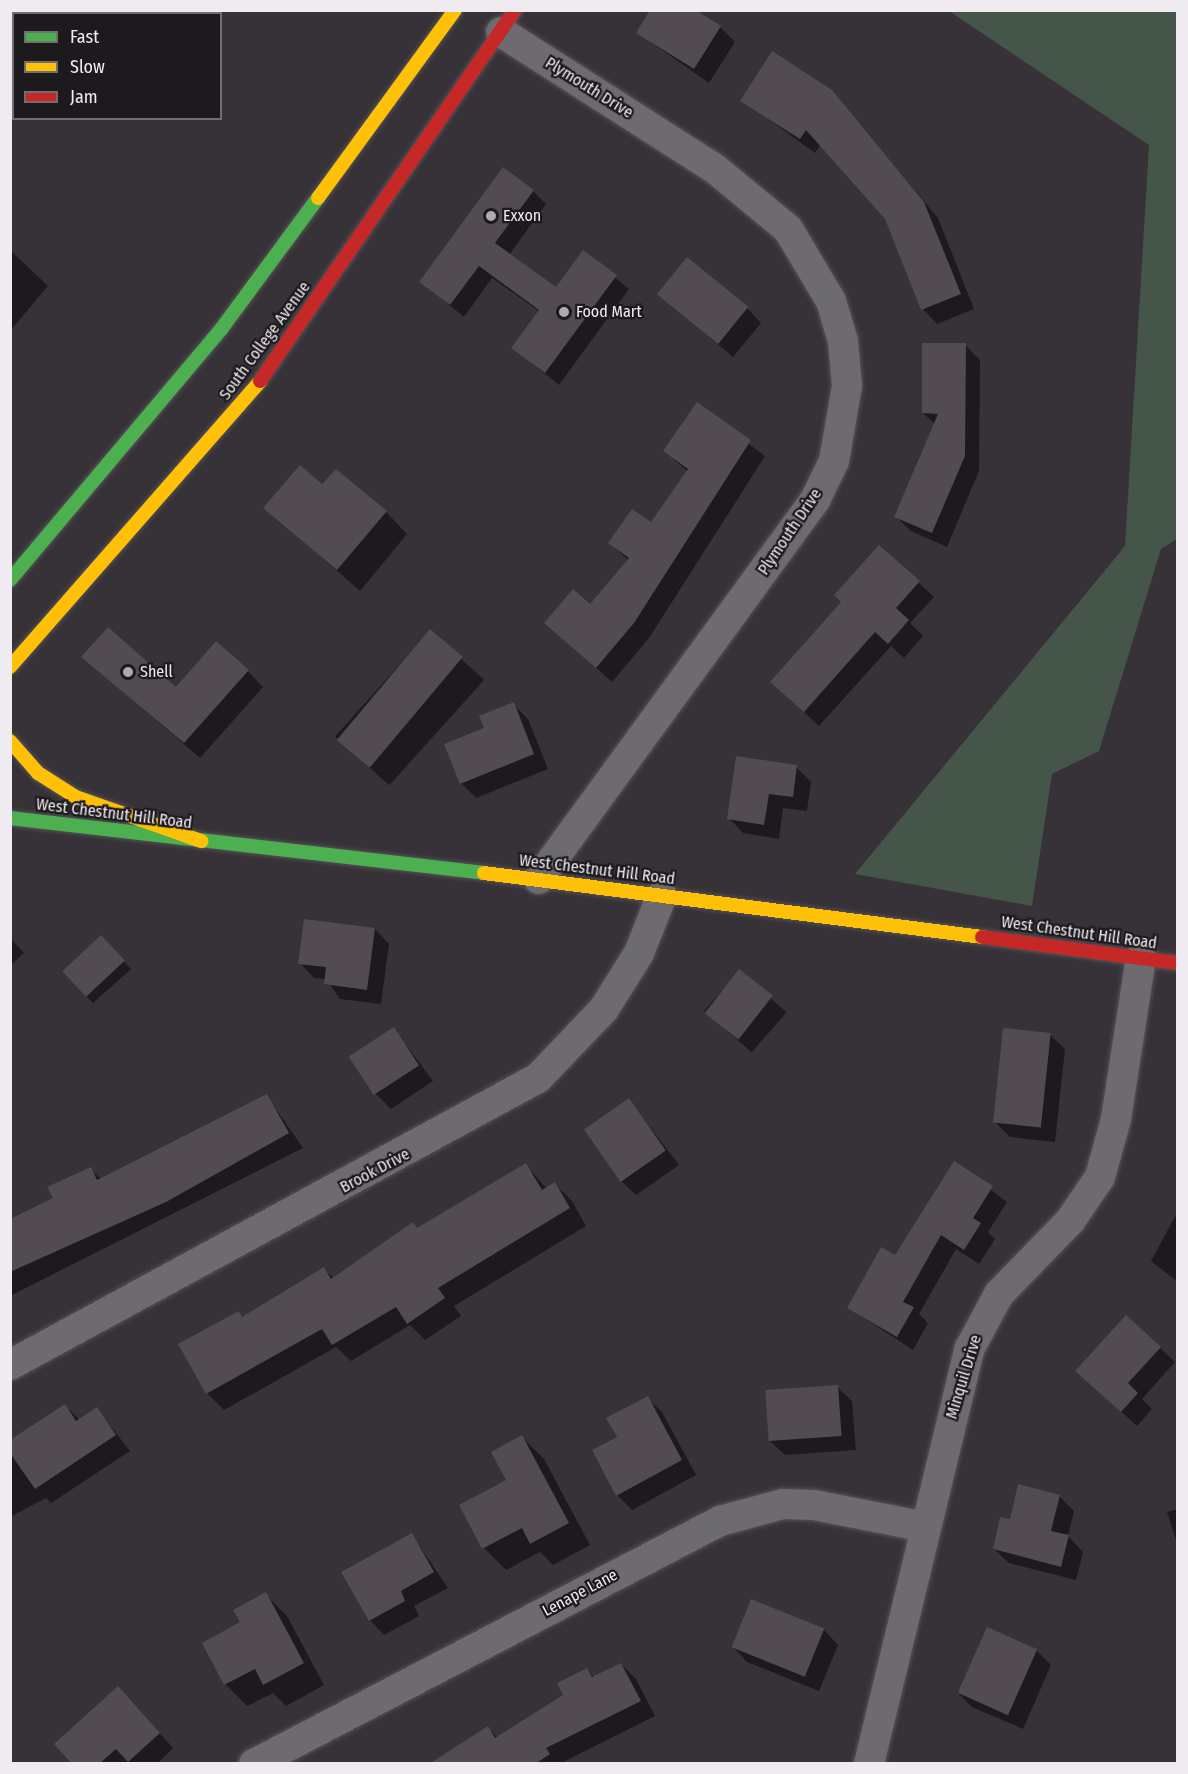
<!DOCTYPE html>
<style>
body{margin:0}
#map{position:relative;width:1188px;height:1774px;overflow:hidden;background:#363237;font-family:"Fira Sans Condensed",sans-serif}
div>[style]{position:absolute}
.green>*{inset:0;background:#465549}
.shadow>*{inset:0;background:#0007;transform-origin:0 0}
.building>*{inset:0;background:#524b52;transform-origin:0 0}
.roads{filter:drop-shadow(0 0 2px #545155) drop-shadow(0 0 2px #545155)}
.street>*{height:30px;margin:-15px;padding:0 15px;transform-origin:15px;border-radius:15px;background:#6d6b6e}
.fast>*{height:14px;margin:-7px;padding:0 7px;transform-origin:7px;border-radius:7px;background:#4caf50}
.slow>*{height:14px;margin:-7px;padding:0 7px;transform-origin:7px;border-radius:7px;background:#ffc107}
.jam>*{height:14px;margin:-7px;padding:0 7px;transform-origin:7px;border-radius:7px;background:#c62828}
.dots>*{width:16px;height:16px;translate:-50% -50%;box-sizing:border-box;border:3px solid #1c1a1d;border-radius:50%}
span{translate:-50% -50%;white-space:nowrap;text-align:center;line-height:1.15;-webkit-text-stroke:4.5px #1c1a1d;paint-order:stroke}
.street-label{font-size:16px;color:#efebf0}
.poi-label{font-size:16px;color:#efebf0}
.left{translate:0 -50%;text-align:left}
.frame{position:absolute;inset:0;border:12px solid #efebf0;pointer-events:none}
.legend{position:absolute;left:12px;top:12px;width:210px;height:108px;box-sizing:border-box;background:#1c1a1d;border:2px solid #706e71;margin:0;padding:8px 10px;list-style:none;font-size:18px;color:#efebf0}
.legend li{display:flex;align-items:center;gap:12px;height:30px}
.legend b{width:30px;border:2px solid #706e71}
</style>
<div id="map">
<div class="green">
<i style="clip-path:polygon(949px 11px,1177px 11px,1177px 539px,1161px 549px,1099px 751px,1052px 774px,1032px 906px,855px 874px,1125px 546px,1149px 145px)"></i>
</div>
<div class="shadow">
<i style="clip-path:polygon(720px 27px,735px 42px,709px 83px,638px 33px)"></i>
<i style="clip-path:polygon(831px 91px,938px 218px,974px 309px,937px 324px,923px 309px,886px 219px,821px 144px,815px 153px,742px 100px)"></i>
<i style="clip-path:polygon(533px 191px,546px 204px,509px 255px,556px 289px,584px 252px,629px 289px,559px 385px,513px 348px,540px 312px,492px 278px,464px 317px,421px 282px)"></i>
<i style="clip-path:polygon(10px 250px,48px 286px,10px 331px)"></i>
<i style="clip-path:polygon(659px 294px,747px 308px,761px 323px,733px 357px)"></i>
<i style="clip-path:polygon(965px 345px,980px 360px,979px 471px,947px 547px,911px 531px,896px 517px,935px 424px,923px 413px)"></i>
<i style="clip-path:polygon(697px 405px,765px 456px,649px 638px,612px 682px,546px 623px,590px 606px,628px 560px,610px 543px,651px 524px,688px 472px,665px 451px)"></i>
<i style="clip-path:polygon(322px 487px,386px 512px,407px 534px,360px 591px,266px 508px)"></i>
<i style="clip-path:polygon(880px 547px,934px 597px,910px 623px,923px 636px,904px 658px,891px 646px,819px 726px,772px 682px,843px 603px)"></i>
<i style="left:430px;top:631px;width:73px;height:142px;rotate:42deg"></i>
<i style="clip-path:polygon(83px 657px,176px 689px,248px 671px,263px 687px,200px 758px)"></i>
<i style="clip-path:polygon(513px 704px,528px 719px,548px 769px,476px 798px,461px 783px)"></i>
<i style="clip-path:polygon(796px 767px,811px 782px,807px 811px,783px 808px,779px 839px,743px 833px,729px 818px)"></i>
<i style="clip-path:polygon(375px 929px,389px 944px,381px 1004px,340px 999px,326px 979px,314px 978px,300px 963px)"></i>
<i style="clip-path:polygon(10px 938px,24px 953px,10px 966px)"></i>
<i style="clip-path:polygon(108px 944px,131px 969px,93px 1003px,86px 996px)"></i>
<i style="left:739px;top:971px;width:63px;height:53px;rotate:41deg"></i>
<i style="clip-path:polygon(394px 1029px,433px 1081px,391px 1109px,376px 1094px)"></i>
<i style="clip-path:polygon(1050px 1035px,1065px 1049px,1055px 1142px,1010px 1137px,995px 1122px)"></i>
<i style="clip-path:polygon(267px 1096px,303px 1148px,10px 1296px,10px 1219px,55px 1199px,90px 1169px,101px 1179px)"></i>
<i style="clip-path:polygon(629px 1100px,679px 1165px,636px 1195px,621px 1181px)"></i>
<i style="clip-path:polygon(955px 1163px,1007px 1202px,988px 1232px,995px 1239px,979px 1264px,956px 1249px,919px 1314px,928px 1323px,913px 1350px,849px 1308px,895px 1257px)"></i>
<i style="clip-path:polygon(526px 1165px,547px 1189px,555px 1184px,572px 1201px,586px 1226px,454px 1306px,461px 1316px,425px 1340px,410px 1325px,351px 1361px,336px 1347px,224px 1410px,207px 1393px,239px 1313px,243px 1318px,324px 1269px,334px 1279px,413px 1224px,418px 1229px)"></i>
<i style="clip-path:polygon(1178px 1211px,1178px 1282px,1151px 1261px)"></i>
<i style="clip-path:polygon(1160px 1348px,1175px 1362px,1142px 1399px,1152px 1409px,1137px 1426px,1092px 1385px)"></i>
<i style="clip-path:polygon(837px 1387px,852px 1401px,856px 1450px,785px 1455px,770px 1441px)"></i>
<i style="clip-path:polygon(647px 1398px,662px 1412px,696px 1475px,632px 1510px,617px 1495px,619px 1437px)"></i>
<i style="clip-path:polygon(65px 1406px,80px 1420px,97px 1409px,130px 1451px,51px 1503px,46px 1498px,10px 1517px,10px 1442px)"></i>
<i style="clip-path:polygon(522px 1437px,544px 1459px,590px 1545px,553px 1565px,540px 1552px,506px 1570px,484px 1548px)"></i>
<i style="clip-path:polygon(1059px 1496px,1074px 1511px,1068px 1536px,1083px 1552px,1076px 1580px,1009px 1563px,994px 1549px,1011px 1521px)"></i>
<i style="clip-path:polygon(1178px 1509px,1178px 1546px,1167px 1512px)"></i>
<i style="clip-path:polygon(412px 1535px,448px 1588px,414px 1606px,419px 1616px,384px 1635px,370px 1620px)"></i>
<i style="clip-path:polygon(265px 1594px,287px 1616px,324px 1685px,286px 1706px,273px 1693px,247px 1706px,225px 1684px,204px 1644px,242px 1623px)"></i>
<i style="clip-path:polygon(824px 1630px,838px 1645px,819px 1691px,747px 1662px,733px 1647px)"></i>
<i style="clip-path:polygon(1036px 1650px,1051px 1665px,1023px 1729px,972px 1707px,957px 1692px)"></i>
<i style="clip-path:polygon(621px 1664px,636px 1679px,655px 1716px,559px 1764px,461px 1764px,488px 1728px,498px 1738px,565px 1696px,587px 1670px,594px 1677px)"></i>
<i style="clip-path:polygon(133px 1703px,173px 1748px,157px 1764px,74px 1764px)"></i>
</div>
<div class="building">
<i style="clip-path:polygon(650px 10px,696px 10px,721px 26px,694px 69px,636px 33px)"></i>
<i style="clip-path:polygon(772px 51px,832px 90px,924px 202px,961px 294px,921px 310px,885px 219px,806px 130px,800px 139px,740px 101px)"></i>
<i style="clip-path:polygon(503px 167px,534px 190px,495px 243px,556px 287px,583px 250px,617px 275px,545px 373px,511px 348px,539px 310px,479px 266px,450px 305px,419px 282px)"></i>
<i style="left:687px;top:257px;width:79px;height:48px;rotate:39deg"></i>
<i style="clip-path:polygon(922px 343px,966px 343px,965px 456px,932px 533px,894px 517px,938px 414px,922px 413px)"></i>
<i style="clip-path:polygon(697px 402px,751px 440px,634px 623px,596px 668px,544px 623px,573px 589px,590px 604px,629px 558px,608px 543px,632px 509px,651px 522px,688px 469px,663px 451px)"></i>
<i style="clip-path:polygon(300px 465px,322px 484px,336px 469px,387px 511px,337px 570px,263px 508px)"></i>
<i style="clip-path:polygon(879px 545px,920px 581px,896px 608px,909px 620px,888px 644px,875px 632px,804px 712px,770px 682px,841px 602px,834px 595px)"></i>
<i style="clip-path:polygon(108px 627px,176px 687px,216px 641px,249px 670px,184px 743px,81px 657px)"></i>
<i style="left:430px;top:629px;width:43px;height:145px;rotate:40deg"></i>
<i style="clip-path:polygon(514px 702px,534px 754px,460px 784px,444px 744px,484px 728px,479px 716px)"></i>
<i style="clip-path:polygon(736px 756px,797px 765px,793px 797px,769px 794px,764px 825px,727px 819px)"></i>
<i style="clip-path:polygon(304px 919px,375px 928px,367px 990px,324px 984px,326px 967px,298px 964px)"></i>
<i style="left:101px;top:935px;width:35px;height:53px;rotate:47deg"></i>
<i style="left:739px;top:969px;width:43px;height:56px;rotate:38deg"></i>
<i style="left:394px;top:1027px;width:46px;height:54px;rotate:57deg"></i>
<i style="left:1003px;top:1028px;width:48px;height:95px;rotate:6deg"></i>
<i style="clip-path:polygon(267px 1094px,289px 1133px,166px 1202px,10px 1272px,10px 1219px,53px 1198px,47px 1187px,91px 1167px,97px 1180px)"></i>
<i style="left:629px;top:1098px;width:64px;height:55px;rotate:55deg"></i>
<i style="clip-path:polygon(954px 1161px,993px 1186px,973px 1218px,981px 1223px,964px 1250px,941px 1235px,903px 1302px,914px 1307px,897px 1337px,847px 1308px,881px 1247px,895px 1255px)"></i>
<i style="clip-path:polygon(526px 1163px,542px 1190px,555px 1182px,570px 1208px,438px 1288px,445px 1298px,407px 1324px,396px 1307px,332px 1345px,322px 1329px,206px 1394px,178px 1344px,239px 1311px,242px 1317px,324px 1267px,331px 1279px,413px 1222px,417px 1228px)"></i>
<i style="clip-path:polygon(1126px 1315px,1161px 1347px,1128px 1383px,1138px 1393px,1121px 1412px,1075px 1371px)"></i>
<i style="left:838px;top:1385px;width:51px;height:73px;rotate:86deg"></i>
<i style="clip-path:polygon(648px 1396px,682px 1460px,616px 1496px,592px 1450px,617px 1437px,606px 1418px)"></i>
<i style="clip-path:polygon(65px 1404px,76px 1421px,97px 1407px,116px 1435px,35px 1489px,10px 1453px,10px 1440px)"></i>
<i style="clip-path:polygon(522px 1435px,569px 1523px,530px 1544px,522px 1528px,482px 1549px,459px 1505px,506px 1480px,491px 1452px)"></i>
<i style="clip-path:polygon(1018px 1484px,1060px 1495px,1051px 1531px,1069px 1535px,1061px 1567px,993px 1549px,1000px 1517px,1010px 1519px)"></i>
<i style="clip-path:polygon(412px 1533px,434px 1572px,401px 1591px,405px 1601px,369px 1621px,341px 1572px)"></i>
<i style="clip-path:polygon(266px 1592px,304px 1663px,263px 1685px,255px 1669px,224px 1685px,202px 1643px,240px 1622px,233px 1610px)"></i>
<i style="left:751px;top:1599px;width:79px;height:52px;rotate:22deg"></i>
<i style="left:987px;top:1627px;width:55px;height:72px;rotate:24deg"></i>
<i style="clip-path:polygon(621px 1663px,641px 1701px,546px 1748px,550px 1754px,535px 1764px,429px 1764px,488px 1726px,495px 1738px,563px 1695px,557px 1683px,587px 1668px,592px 1677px)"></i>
<i style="clip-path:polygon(118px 1686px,160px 1733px,128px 1762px,116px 1749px,99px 1764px,72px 1764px,54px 1744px)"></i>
</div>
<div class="roads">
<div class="street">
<i style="left:501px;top:32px;width:253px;rotate:32.6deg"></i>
<i style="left:714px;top:168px;width:96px;rotate:39.5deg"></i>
<i style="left:788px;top:229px;width:84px;rotate:59.2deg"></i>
<i style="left:831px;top:301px;width:42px;rotate:73.3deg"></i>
<i style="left:843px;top:341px;width:45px;rotate:84.9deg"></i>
<i style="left:847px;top:386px;width:76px;rotate:99.8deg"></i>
<i style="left:834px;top:461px;width:43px;rotate:116deg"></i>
<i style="left:815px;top:500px;width:469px;rotate:126.1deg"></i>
<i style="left:10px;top:1365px;width:601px;rotate:-28.53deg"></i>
<i style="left:538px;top:1078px;width:95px;rotate:-46.3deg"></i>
<i style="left:604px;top:1009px;width:66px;rotate:-58deg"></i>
<i style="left:639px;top:953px;width:62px;rotate:-68.4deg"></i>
<i style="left:254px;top:1764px;width:526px;rotate:-27.54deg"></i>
<i style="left:720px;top:1521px;width:65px;rotate:-15.1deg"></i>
<i style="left:783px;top:1504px;width:31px;rotate:2deg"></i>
<i style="left:814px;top:1505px;width:114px;rotate:11.1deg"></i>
<i style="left:869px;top:1764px;width:428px;rotate:-76.4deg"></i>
<i style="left:970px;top:1348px;width:61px;rotate:-61.8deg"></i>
<i style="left:999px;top:1294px;width:102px;rotate:-45.8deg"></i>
<i style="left:1070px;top:1221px;width:53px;rotate:-55.7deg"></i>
<i style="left:1100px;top:1177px;width:60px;rotate:-74.6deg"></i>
<i style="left:1116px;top:1119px;width:163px;rotate:-81.2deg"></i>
</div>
<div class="fast">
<i style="left:10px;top:580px;width:329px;rotate:-49.9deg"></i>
<i style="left:222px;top:328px;width:162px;rotate:-53.6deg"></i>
<i style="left:10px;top:818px;width:477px;rotate:6.6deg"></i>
</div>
<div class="slow">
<i style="left:318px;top:198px;width:233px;rotate:-53.9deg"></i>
<i style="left:10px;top:667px;width:380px;rotate:-48.8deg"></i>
<i style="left:10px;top:741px;width:43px;rotate:48.8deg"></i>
<i style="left:38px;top:773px;width:45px;rotate:32.3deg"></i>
<i style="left:76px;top:797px;width:133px;rotate:19.4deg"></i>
<i style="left:484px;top:873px;width:502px;rotate:7.32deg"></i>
</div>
<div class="jam">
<i style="left:260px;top:381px;width:450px;rotate:-55.5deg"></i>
<i style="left:982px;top:937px;width:198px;rotate:7.6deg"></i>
</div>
</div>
<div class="dots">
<i style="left:491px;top:216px;background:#aeaaaf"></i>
<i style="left:564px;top:312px;background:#aeaaaf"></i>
<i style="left:128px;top:672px;background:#aeaaaf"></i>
</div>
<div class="street-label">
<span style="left:589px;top:88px;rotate:32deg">Plymouth Drive</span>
<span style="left:265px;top:341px;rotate:-54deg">South College Avenue</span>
<span style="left:790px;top:532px;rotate:-56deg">Plymouth Drive</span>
<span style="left:114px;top:814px;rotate:7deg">West Chestnut Hill Road</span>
<span style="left:597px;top:870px;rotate:7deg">West Chestnut Hill Road</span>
<span style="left:1079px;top:933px;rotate:8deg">West Chestnut Hill Road</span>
<span style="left:375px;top:1171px;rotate:-28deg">Brook Drive</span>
<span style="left:964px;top:1377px;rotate:-73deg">Minquil Drive</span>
<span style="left:580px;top:1593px;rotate:-28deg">Lenape Lane</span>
</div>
<div class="poi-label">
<span class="left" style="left:503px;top:216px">Exxon</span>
<span class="left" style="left:576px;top:312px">Food Mart</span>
<span class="left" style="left:140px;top:672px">Shell</span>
</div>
<div class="frame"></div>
<ul class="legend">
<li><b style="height:8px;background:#4caf50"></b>Fast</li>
<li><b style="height:8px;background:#ffc107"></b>Slow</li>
<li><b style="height:8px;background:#c62828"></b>Jam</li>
</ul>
</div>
